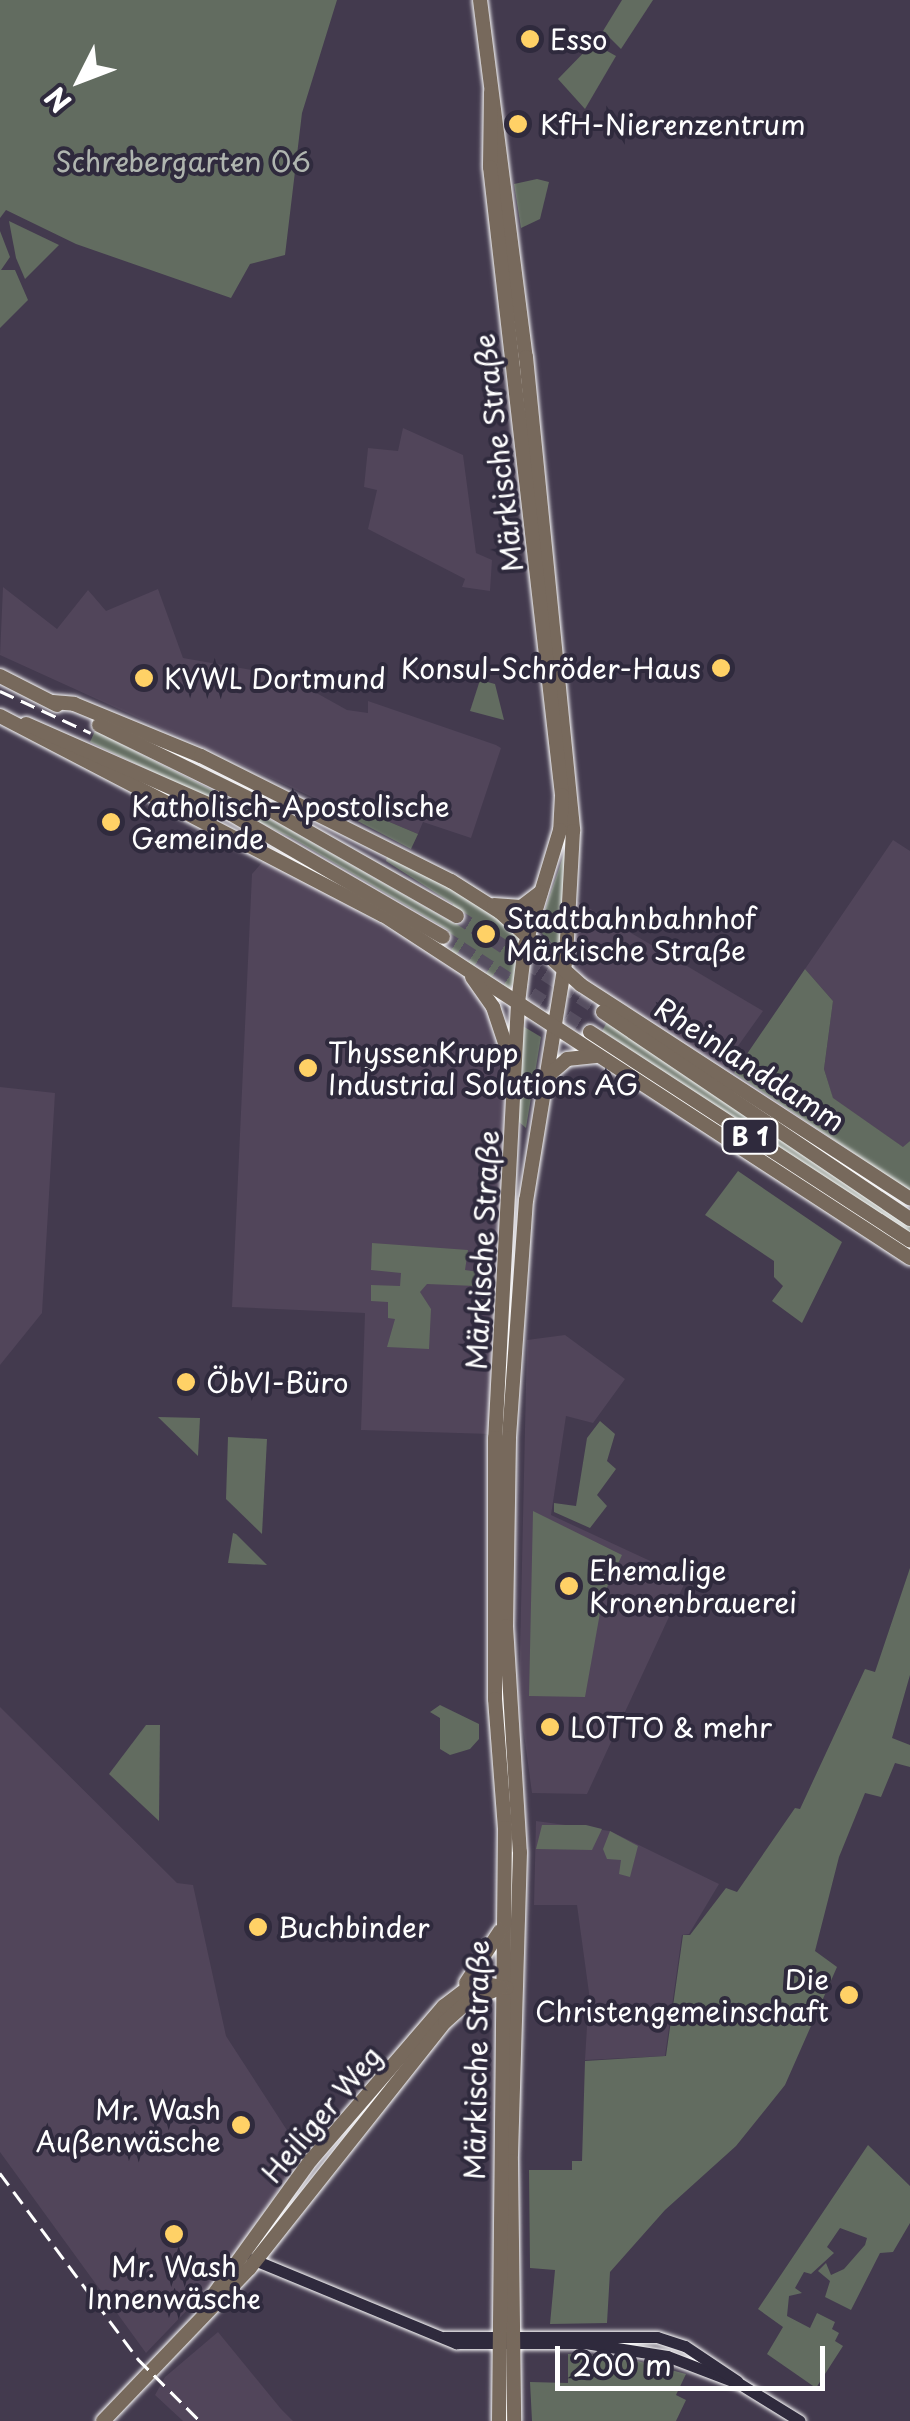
<!DOCTYPE html>
<meta charset="utf-8">
<style>
body{margin:0}
#map{position:relative;width:910px;height:2421px;overflow:hidden;background:#433a4e;font-family:"Playpen Sans",sans-serif}
div>[style]{position:absolute}
.built>*{inset:0;background:#51455a}
.green>*{inset:0;background:#626c60}
.major-tunnel>*{height:14px;margin-top:-7px;transform-origin:0;background:repeating-linear-gradient(90deg,#564e60 0 14px,transparent 0 21px)}
.roads{filter:drop-shadow(0 0 2px #fff) drop-shadow(0 0 2px #fff)}
.minor>*{height:11px;margin:-5.5px;padding:0 5.5px;transform-origin:5.5px;border-radius:5.5px;background:#2f2a3d}
.major>*{height:14px;margin:-7px;padding:0 7px;transform-origin:7px;border-radius:7px;background:#77695c}
.rail>*{height:2.5px;margin-top:-1.25px;transform-origin:0;background:repeating-linear-gradient(90deg,#fff 0 15px,transparent 0 23px)}
.dots>*{width:28px;height:28px;translate:-50% -50%;box-sizing:border-box;border:5px solid #2f2a3d;border-radius:50%}
span{translate:-50% -50%;white-space:nowrap;text-align:center;line-height:1.15;-webkit-text-stroke:8px #2f2a3d;paint-order:stroke}
.shield-label span{padding:2px 8px;background:#2f2a3d;border:2px solid;border-radius:8px;-webkit-text-stroke-width:0}
.shield-label{font-size:25px;color:#fff;font-weight:700}
.poi-label{font-size:28px;color:#fff}
.left{translate:0 -50%;text-align:left}
.right{translate:-100% -50%;text-align:right}
.park-label{font-size:28px;color:#b0b6b0}
.street-label{font-size:28px;color:#fff}
.north{position:absolute;left:30px;top:30px;width:100px;height:100px;-webkit-text-stroke:8px #2f2a3d;paint-order:stroke;rotate:228deg;font-size:28px;font-weight:700;line-height:40px;text-align:center;color:#fff}
.north::after{content:'';display:block;margin:auto;width:35px;height:45px;background:#fff;clip-path:polygon(50% 0,100% 100%,50% 72%,0 100%)}
.scale{position:absolute;left:555px;top:2346px;width:270px;height:45px;box-sizing:border-box;border:5px solid #fff;border-top:0;padding-left:12px;font-size:30px;line-height:35px;white-space:nowrap;color:#fff;-webkit-text-stroke:8px #2f2a3d;paint-order:stroke}
</style>
<div id="map">
<div class="built">
<i style="clip-path:polygon(403px 428px,463px 455px,476px 553px,492px 560px,490px 591px,462px 587px,465px 579px,368px 529px,377px 490px,364px 487px,368px 448px,398px 451px)"></i>
<i style="clip-path:polygon(3px 587px,57px 629px,88px 590px,106px 611px,158px 589px,183px 658px,286px 676px,347px 710px,368px 713px,368px 701px,496px 745px,501px 748px,471px 838px,423px 822px,418px 834px,342px 802px,323px 802px,0 655px)"></i>
<i style="clip-path:polygon(893px 840px,910px 851px,910px 1141px,904px 1148px,833px 1099px,824px 1069px,833px 1001px,805px 969px)"></i>
<i style="clip-path:polygon(265px 859px,454px 965px,485px 1000px,511px 1082px,491px 1434px,361px 1430px,365px 1313px,232px 1307px,252px 874px)"></i>
<i style="clip-path:polygon(577px 901px,763px 1011px,723px 1067px,586px 982px,572px 960px)"></i>
<i style="clip-path:polygon(0 1087px,55px 1093px,42px 1313px,0 1365px)"></i>
<i style="clip-path:polygon(565px 1335px,625px 1379px,593px 1423px,566px 1416px,551px 1515px,687px 1578px,587px 1794px,532px 1793px,519px 1697px,527px 1340px)"></i>
<i style="clip-path:polygon(0 1707px,177px 1883px,193px 1885px,226px 2036px,303px 2155px,216px 2280px,146px 2353px,0 2152px)"></i>
<i style="clip-path:polygon(536px 1821px,610px 1831px,719px 1884px,689px 1934px,682px 1935px,665px 2056px,585px 2060px,589px 1993px,577px 1905px,534px 1905px)"></i>
<i style="clip-path:polygon(218px 2332px,281px 2409px,293px 2421px,183px 2421px,155px 2395px,165px 2377px)"></i>
</div>
<div class="green">
<i style="clip-path:polygon(0 0,337px 0,302px 113px,285px 255px,250px 264px,231px 298px,76px 244px,6px 210px,0 218px)"></i>
<i style="clip-path:polygon(622px 0,653px 0,621px 49px,603px 31px)"></i>
<i style="clip-path:polygon(593px 43px,616px 56px,585px 109px,558px 79px)"></i>
<i style="clip-path:polygon(537px 179px,549px 182px,540px 219px,521px 228px,514px 184px)"></i>
<i style="clip-path:polygon(9px 221px,59px 245px,25px 279px,16px 258px)"></i>
<i style="clip-path:polygon(0 231px,10px 257px,1px 270px,15px 270px,28px 300px,0 328px)"></i>
<i style="clip-path:polygon(480px 680px,495px 684px,504px 720px,470px 711px)"></i>
<i style="clip-path:polygon(95px 731px,285px 827px,455px 924px,453px 904px,386px 861px,388px 854px,484px 906px,520px 936px,514px 995px,434px 941px,450px 931px,292px 838px,90px 742px)"></i>
<i style="clip-path:polygon(342px 802px,418px 834px,411px 849px,346px 815px)"></i>
<i style="clip-path:polygon(569px 840px,561px 953px,538px 929px)"></i>
<i style="clip-path:polygon(805px 969px,833px 1001px,824px 1069px,833px 1098px,903px 1147px,910px 1141px,910px 1191px,734px 1073px)"></i>
<i style="clip-path:polygon(607px 1022px,910px 1226px,910px 1234px,602px 1031px)"></i>
<i style="clip-path:polygon(521px 1025px,541px 1037px,526px 1128px,519px 1122px)"></i>
<i style="clip-path:polygon(738px 1171px,842px 1242px,802px 1323px,772px 1301px,783px 1286px,774px 1277px,774px 1261px,705px 1215px)"></i>
<i style="clip-path:polygon(372px 1243px,468px 1250px,465px 1270px,486px 1273px,481px 1307px,476px 1306px,476px 1286px,427px 1284px,420px 1292px,431px 1309px,429px 1349px,387px 1347px,395px 1319px,388px 1318px,388px 1302px,371px 1301px,371px 1285px,400px 1286px,401px 1273px,371px 1270px)"></i>
<i style="clip-path:polygon(158px 1417px,200px 1418px,198px 1456px)"></i>
<i style="clip-path:polygon(600px 1421px,615px 1434px,607px 1461px,616px 1469px,597px 1495px,607px 1506px,590px 1528px,554px 1512px,554px 1503px,576px 1506px,587px 1438px)"></i>
<i style="clip-path:polygon(228px 1437px,267px 1439px,262px 1534px,226px 1499px)"></i>
<i style="clip-path:polygon(533px 1511px,622px 1555px,603px 1596px,585px 1697px,529px 1696px)"></i>
<i style="clip-path:polygon(233px 1533px,236px 1534px,267px 1565px,228px 1563px)"></i>
<i style="clip-path:polygon(910px 1568px,910px 1675px,892px 1738px,910px 1745px,910px 1767px,895px 1763px,881px 1797px,865px 1793px,839px 1857px,815px 1951px,837px 1967px,785px 2085px,736px 2146px,665px 2210px,610px 2272px,607px 2323px,550px 2324px,555px 2270px,530px 2268px,529px 2170px,572px 2170px,572px 2161px,582px 2161px,585px 2061px,666px 2056px,683px 1935px,690px 1935px,726px 1888px,737px 1892px,795px 1808px,800px 1809px,865px 1669px,875px 1672px)"></i>
<i style="clip-path:polygon(440px 1705px,479px 1724px,479px 1739px,470px 1749px,450px 1755px,440px 1749px,440px 1718px,430px 1712px)"></i>
<i style="clip-path:polygon(146px 1725px,160px 1725px,159px 1821px,109px 1774px)"></i>
<i style="clip-path:polygon(542px 1825px,586px 1825px,602px 1829px,592px 1850px,536px 1849px)"></i>
<i style="clip-path:polygon(610px 1831px,638px 1846px,630px 1877px,619px 1874px,621px 1860px,607px 1859px,603px 1849px)"></i>
<i style="clip-path:polygon(868px 2145px,910px 2186px,910px 2223px,893px 2252px,880px 2253px,851px 2310px,825px 2297px,830px 2281px,818px 2271px,826px 2263px,831px 2275px,844px 2269px,865px 2245px,867px 2238px,840px 2228px,827px 2247px,834px 2253px,811px 2274px,804px 2272px,795px 2288px,802px 2293px,789px 2296px,787px 2316px,810px 2328px,817px 2313px,835px 2322px,832px 2329px,839px 2333px,835px 2341px,843px 2346px,816px 2388px,767px 2354px,783px 2327px,758px 2309px)"></i>
<i style="clip-path:polygon(568px 2354px,619px 2356px,686px 2374px,676px 2395px,686px 2400px,676px 2421px,532px 2421px,530px 2382px,568px 2383px)"></i>
</div>
<div class="major-tunnel">
<i style="left:457px;top:916px;width:175px;rotate:33.3deg"></i>
<i style="left:443px;top:937px;width:175px;rotate:32.9deg"></i>
</div>
<div class="roads">
<div class="minor">
<i style="left:252px;top:2259px;width:221px;rotate:22.4deg"></i>
<i style="left:456px;top:2343px;width:129px"></i>
<i style="left:585px;top:2343px;width:83px;rotate:9deg"></i>
<i style="left:667px;top:2356px;width:78px;rotate:21deg"></i>
<i style="left:740px;top:2384px;width:70px;rotate:31.7deg"></i>
<i style="left:444px;top:2337px;width:213px"></i>
<i style="left:657px;top:2337px;width:29px;rotate:18deg"></i>
<i style="left:685px;top:2346px;width:63px;rotate:33.9deg"></i>
</div>
<div class="major">
<i style="left:480px;top:0;width:360px;rotate:82.7deg"></i>
<i style="left:526px;top:357px;width:476px;rotate:84.3deg"></i>
<i style="left:573px;top:831px;width:126px;rotate:93.2deg"></i>
<i style="left:566px;top:957px;width:246px;rotate:99.3deg"></i>
<i style="left:526px;top:1200px;width:239px;rotate:94.1deg"></i>
<i style="left:509px;top:1438px;width:188px;rotate:90.9deg"></i>
<i style="left:506px;top:1626px;width:226px;rotate:86.5deg"></i>
<i style="left:520px;top:1852px;width:309px;rotate:91.7deg"></i>
<i style="left:511px;top:2161px;width:260px;rotate:89.3deg"></i>
<i style="left:491px;top:92px;width:75px;rotate:90.8deg"></i>
<i style="left:490px;top:167px;width:632px;rotate:83.46deg"></i>
<i style="left:562px;top:795px;width:35px;rotate:93deg"></i>
<i style="left:560px;top:830px;width:121px;rotate:106.8deg"></i>
<i style="left:525px;top:946px;width:57px;rotate:97deg"></i>
<i style="left:518px;top:1003px;width:436px;rotate:93deg"></i>
<i style="left:495px;top:1438px;width:261px;rotate:90deg"></i>
<i style="left:495px;top:1699px;width:129px;rotate:85.6deg"></i>
<i style="left:505px;top:1828px;width:593px;rotate:90.58deg"></i>
<i style="left:0;top:676px;width:64px;rotate:27deg"></i>
<i style="left:53px;top:702px;width:21px;rotate:5deg"></i>
<i style="left:74px;top:704px;width:137px;rotate:22.3deg"></i>
<i style="left:201px;top:756px;width:280px;rotate:26.6deg"></i>
<i style="left:451px;top:881px;width:58px;rotate:32.3deg"></i>
<i style="left:500px;top:912px;width:109px;rotate:42deg"></i>
<i style="left:581px;top:985px;width:392px;rotate:33deg"></i>
<i style="left:0;top:716px;width:432px;rotate:27.5deg"></i>
<i style="left:383px;top:915px;width:629px;rotate:33.06deg"></i>
<i style="left:26px;top:724px;width:224px;rotate:23.7deg"></i>
<i style="left:231px;top:814px;width:245px;rotate:30.1deg"></i>
<i style="left:99px;top:725px;width:175px;rotate:26.1deg"></i>
<i style="left:256px;top:802px;width:231px;rotate:29.6deg"></i>
<i style="left:494px;top:905px;width:27px;rotate:4deg"></i>
<i style="left:521px;top:907px;width:25px;rotate:-37deg"></i>
<i style="left:472px;top:977px;width:37px;rotate:55deg"></i>
<i style="left:493px;top:1007px;width:57px;rotate:71.6deg"></i>
<i style="left:603px;top:1012px;width:370px;rotate:34deg"></i>
<i style="left:590px;top:1032px;width:382px;rotate:33.1deg"></i>
<i style="left:542px;top:1081px;width:33px;rotate:-41deg"></i>
<i style="left:567px;top:1059px;width:29px;rotate:-6deg"></i>
<i style="left:466px;top:1983px;width:62px;rotate:-56.8deg"></i>
<i style="left:207px;top:2304px;width:178px;rotate:-54.2deg"></i>
<i style="left:311px;top:2160px;width:203px;rotate:-49.2deg"></i>
<i style="left:444px;top:2006px;width:40px;rotate:-37deg"></i>
<i style="left:476px;top:1982px;width:31px;rotate:11deg"></i>
<i style="left:103px;top:2421px;width:211px;rotate:-46.2deg"></i>
<i style="left:249px;top:2269px;width:315px;rotate:-51.6deg"></i>
<i style="left:445px;top:2022px;width:31px;rotate:-42deg"></i>
<i style="left:468px;top:2001px;width:35px;rotate:-22deg"></i>
</div>
</div>
<div class="rail">
<i style="left:0;top:691px;width:100px;rotate:24.8deg"></i>
<i style="left:0;top:2173px;width:232px;rotate:53.4deg"></i>
<i style="left:138px;top:2359px;width:88px;rotate:45deg"></i>
</div>
<div class="dots">
<i style="left:530px;top:39px;background:#ffd166"></i>
<i style="left:518px;top:124px;background:#ffd166"></i>
<i style="left:721px;top:668px;background:#ffd166"></i>
<i style="left:144px;top:678px;background:#ffd166"></i>
<i style="left:111px;top:822px;background:#ffd166"></i>
<i style="left:486px;top:934px;background:#ffd166"></i>
<i style="left:308px;top:1068px;background:#ffd166"></i>
<i style="left:186px;top:1382px;background:#ffd166"></i>
<i style="left:569px;top:1586px;background:#ffd166"></i>
<i style="left:550px;top:1727px;background:#ffd166"></i>
<i style="left:258px;top:1927px;background:#ffd166"></i>
<i style="left:849px;top:1995px;background:#ffd166"></i>
<i style="left:241px;top:2125px;background:#ffd166"></i>
<i style="left:174px;top:2234px;background:#ffd166"></i>
</div>
<div class="shield-label">
<span style="left:750px;top:1136px">B 1</span>
</div>
<div class="poi-label">
<span class="left" style="left:550px;top:39px">Esso</span>
<span class="left" style="left:540px;top:124px">KfH-Nierenzentrum</span>
<span class="right" style="left:701px;top:668px">Konsul-Schröder-Haus</span>
<span class="left" style="left:164px;top:678px">KVWL Dortmund</span>
<span class="left" style="left:131px;top:822px">Katholisch-Apostolische<br>Gemeinde</span>
<span class="left" style="left:506px;top:934px">Stadtbahnbahnhof<br>Märkische Straße</span>
<span class="left" style="left:328px;top:1068px">ThyssenKrupp<br>Industrial Solutions AG</span>
<span class="left" style="left:206px;top:1382px">ÖbVI-Büro</span>
<span class="left" style="left:589px;top:1586px">Ehemalige<br>Kronenbrauerei</span>
<span class="left" style="left:570px;top:1727px">LOTTO &amp; mehr</span>
<span class="left" style="left:278px;top:1927px">Buchbinder</span>
<span class="right" style="left:829px;top:1995px">Die<br>Christengemeinschaft</span>
<span class="right" style="left:221px;top:2125px">Mr. Wash<br>Außenwäsche</span>
<span style="left:174px;top:2282px">Mr. Wash<br>Innenwäsche</span>
</div>
<div class="park-label">
<span style="left:183px;top:161px">Schrebergarten 06</span>
</div>
<div class="street-label">
<span style="left:498px;top:453px;rotate:-97deg">Märkische Straße</span>
<span style="left:750px;top:1064px;rotate:33deg">Rheinlanddamm</span>
<span style="left:482px;top:1250px;rotate:-87deg">Märkische Straße</span>
<span style="left:476px;top:2060px;rotate:-89deg">Märkische Straße</span>
<span style="left:321px;top:2114px;rotate:-50deg">Heiliger Weg</span>
</div>
<div class="north">N</div>
<div class="scale">200 m</div>
</div>
